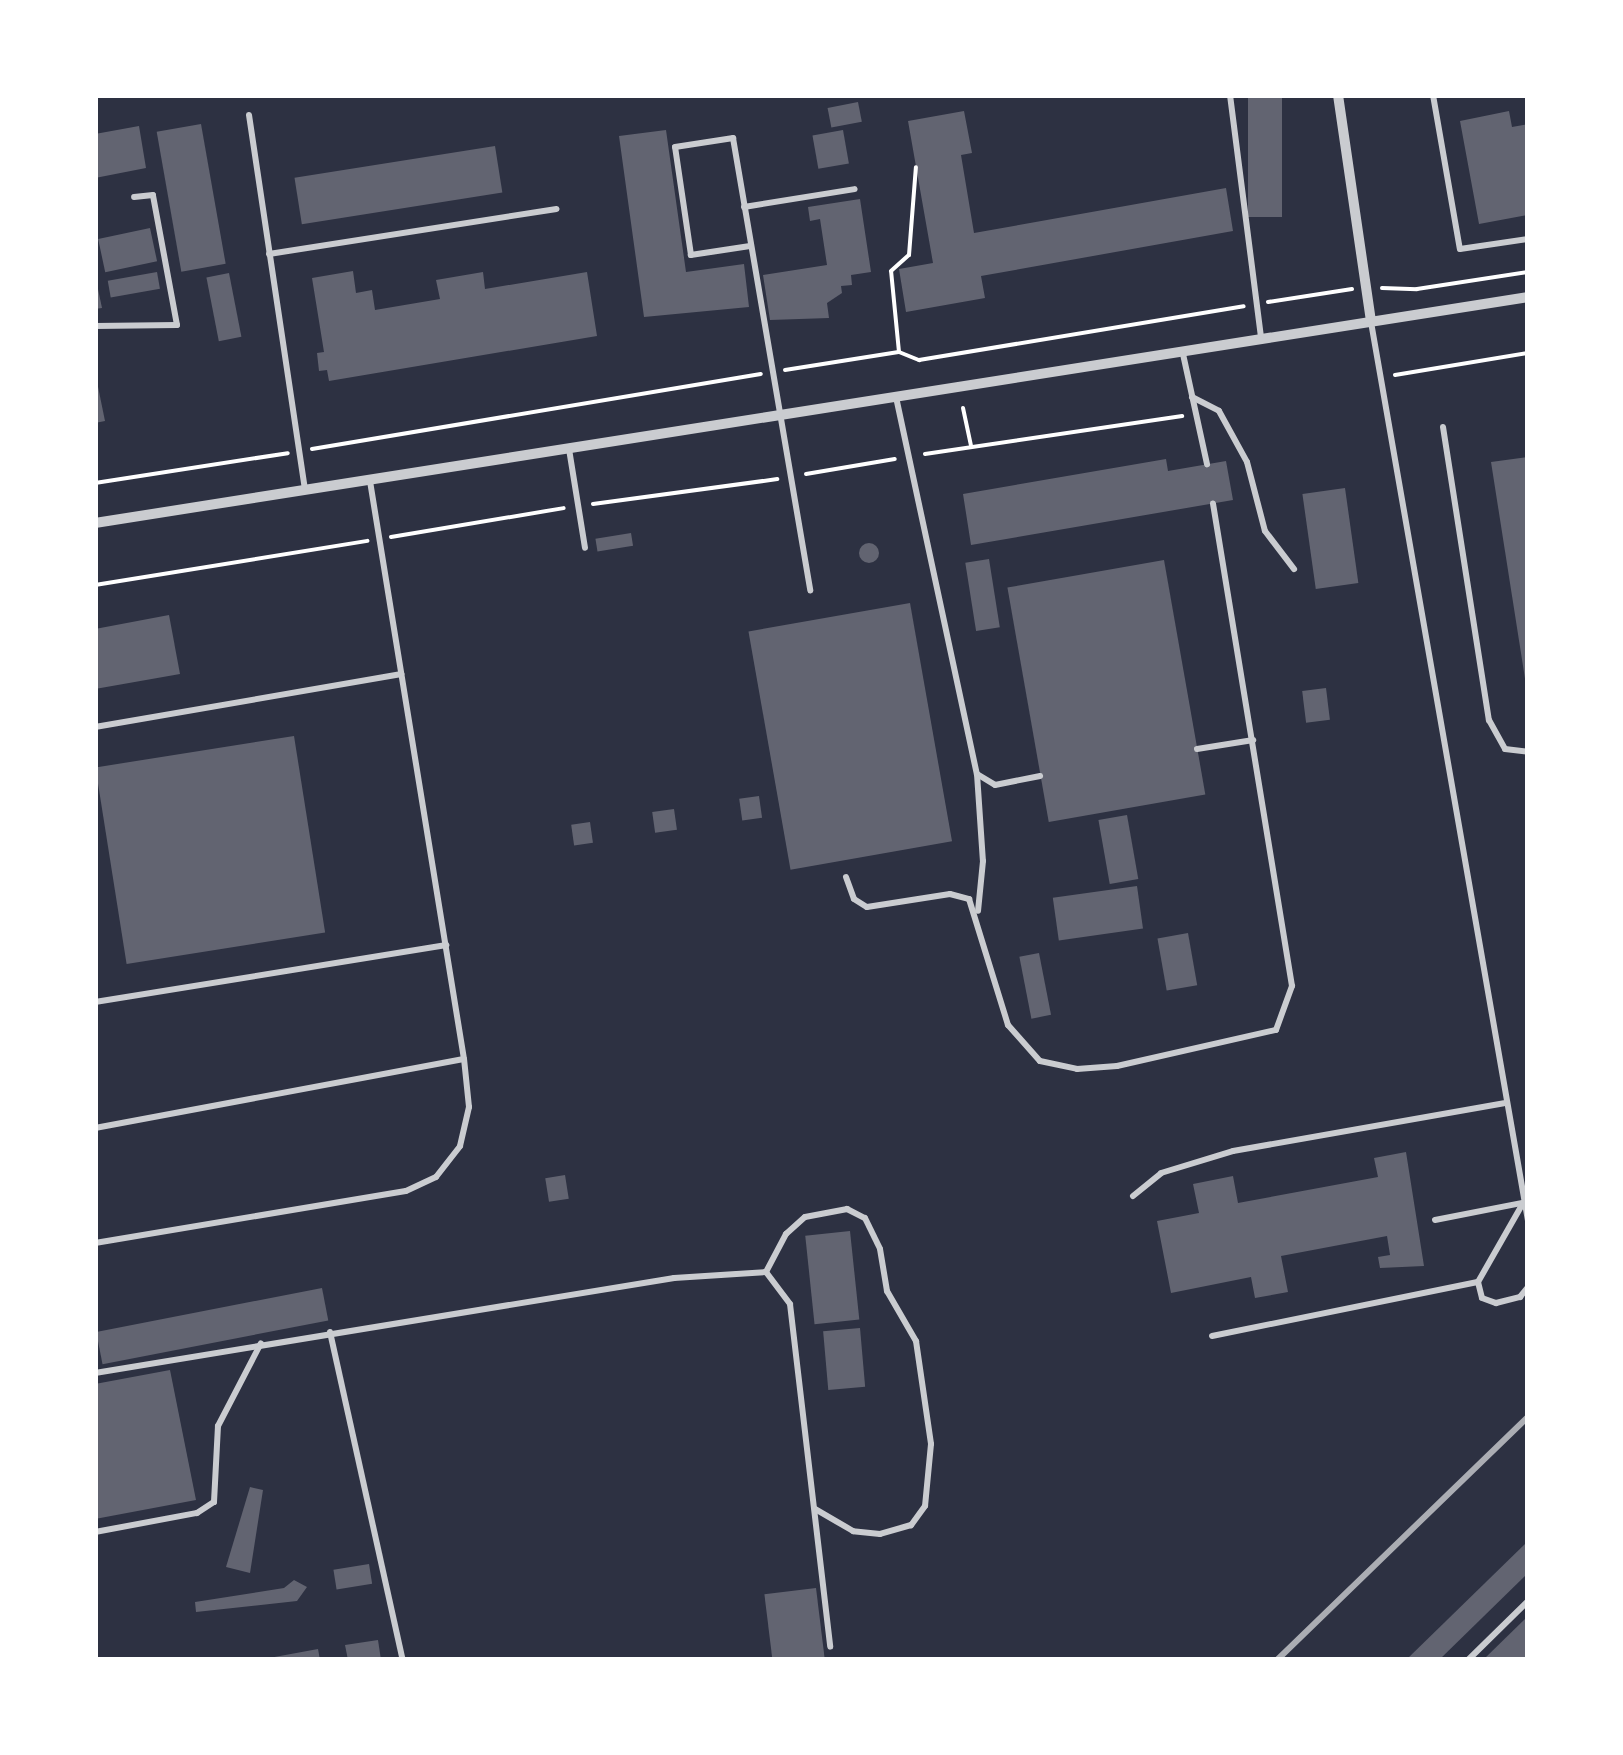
<!DOCTYPE html>
<style>
body{margin:0}
#map{position:relative;width:1623px;height:1755px;overflow:hidden;background:#2d3142;font-family:"Sofia Sans Condensed",sans-serif}
div>[style]{position:absolute}
.building>*{inset:0;background:#626471;transform-origin:0 0}
.round{border-radius:50%}
.path>*{height:4px;margin:-2px;padding:0 2px;transform-origin:2px;border-radius:2px;background:#fff}
.service>*{height:6px;margin:-3px;padding:0 3px;transform-origin:3px;border-radius:3px;background:#caccd0}
.minor>*{height:10px;margin:-5px;padding:0 5px;transform-origin:5px;border-radius:5px;background:#caccd0}
.rail>*{height:6px;margin:-3px;padding:0 3px;transform-origin:3px;border-radius:3px;background:#abadb3}
span{translate:-50% -50%;white-space:nowrap;text-align:center;line-height:1.15;-webkit-text-stroke:10px #fff;paint-order:stroke}
.frame{position:absolute;inset:0;border:98px solid #fff;pointer-events:none}
</style>
<div id="map">
<div class="building">
<i style="left:1248px;top:95px;width:34px;height:122px"></i>
<i style="left:858px;top:102px;width:20px;height:31px;rotate:79deg"></i>
<i style="clip-path:polygon(964px 111px,972px 153px,961px 155px,974px 233px,1226px 188px,1233px 231px,981px 276px,985px 298px,906px 312px,899px 269px,933px 263px,908px 121px)"></i>
<i style="clip-path:polygon(1509px 111px,1512px 127px,1528px 124px,1527px 215px,1479px 224px,1460px 121px)"></i>
<i style="left:201px;top:124px;width:142px;height:45px;rotate:80deg"></i>
<i style="clip-path:polygon(139px 126px,146px 168px,95px 178px,95px 134px)"></i>
<i style="clip-path:polygon(666px 130px,686px 272px,744px 264px,749px 307px,644px 317px,619px 136px)"></i>
<i style="left:843px;top:130px;width:34px;height:31px;rotate:80deg"></i>
<i style="left:495px;top:146px;width:47px;height:203px;rotate:81deg"></i>
<i style="clip-path:polygon(860px 199px,871px 272px,851px 275px,852px 285px,841px 286px,842px 293px,827px 303px,829px 318px,770px 320px,763px 275px,827px 265px,820px 219px,810px 221px,808px 207px)"></i>
<i style="left:150px;top:228px;width:34px;height:53px;rotate:78deg"></i>
<i style="clip-path:polygon(353px 271px,356px 293px,372px 290px,375px 310px,440px 299px,436px 280px,483px 272px,485px 289px,587px 272px,597px 336px,329px 381px,327px 370px,319px 371px,317px 353px,324px 352px,312px 278px)"></i>
<i style="left:157px;top:272px;width:17px;height:50px;rotate:80deg"></i>
<i style="left:229px;top:273px;width:65px;height:23px;rotate:79deg"></i>
<i style="clip-path:polygon(95px 275px,102px 308px,95px 309px)"></i>
<i style="clip-path:polygon(95px 372px,105px 421px,95px 423px)"></i>
<i style="clip-path:polygon(1528px 457px,1528px 685px,1526px 685px,1491px 462px)"></i>
<i style="clip-path:polygon(1166px 459px,1168px 471px,1226px 461px,1233px 500px,971px 545px,963px 494px)"></i>
<i style="left:1345px;top:488px;width:96px;height:43px;rotate:82deg"></i>
<i style="left:631px;top:533px;width:13px;height:36px;rotate:81deg"></i>
<i class="round" style="left:859px;top:543px;width:20px;height:20px"></i>
<i style="left:989px;top:559px;width:69px;height:24px;rotate:81deg"></i>
<i style="left:1164px;top:560px;width:238px;height:159px;rotate:80deg"></i>
<i style="left:910px;top:603px;width:242px;height:164px;rotate:80deg"></i>
<i style="clip-path:polygon(169px 615px,180px 674px,95px 689px,95px 629px)"></i>
<i style="left:1326px;top:688px;width:32px;height:24px;rotate:83deg"></i>
<i style="left:294px;top:736px;width:199px;height:201px;rotate:81deg"></i>
<i style="left:759px;top:796px;width:22px;height:20px;rotate:82deg"></i>
<i style="left:674px;top:809px;width:21px;height:22px;rotate:82deg"></i>
<i style="left:1127px;top:815px;width:65px;height:29px;rotate:80deg"></i>
<i style="left:590px;top:822px;width:21px;height:19px;rotate:82deg"></i>
<i style="left:1137px;top:886px;width:43px;height:85px;rotate:82deg"></i>
<i style="left:1188px;top:933px;width:53px;height:31px;rotate:80deg"></i>
<i style="left:1039px;top:953px;width:63px;height:20px;rotate:79deg"></i>
<i style="clip-path:polygon(1406px 1152px,1424px 1266px,1380px 1268px,1378px 1257px,1390px 1255px,1387px 1236px,1281px 1256px,1288px 1292px,1255px 1298px,1251px 1277px,1171px 1293px,1157px 1221px,1199px 1213px,1193px 1184px,1233px 1176px,1238px 1203px,1378px 1177px,1374px 1158px)"></i>
<i style="left:565px;top:1175px;width:24px;height:20px;rotate:81deg"></i>
<i style="left:850px;top:1231px;width:89px;height:45px;rotate:84deg"></i>
<i style="left:322px;top:1288px;width:33px;height:230px;rotate:79deg"></i>
<i style="left:860px;top:1328px;width:59px;height:37px;rotate:85deg"></i>
<i style="clip-path:polygon(170px 1370px,196px 1500px,95px 1519px,95px 1384px)"></i>
<i style="clip-path:polygon(250px 1487px,263px 1490px,250px 1573px,226px 1567px)"></i>
<i style="clip-path:polygon(1528px 1541px,1528px 1573px,1439px 1660px,1406px 1660px)"></i>
<i style="left:369px;top:1564px;width:20px;height:36px;rotate:81deg"></i>
<i style="clip-path:polygon(294px 1580px,307px 1587px,297px 1601px,196px 1612px,195px 1602px,284px 1588px)"></i>
<i style="left:816px;top:1588px;width:73px;height:52px;rotate:83deg"></i>
<i style="clip-path:polygon(1528px 1616px,1528px 1660px,1483px 1660px)"></i>
<i style="clip-path:polygon(378px 1640px,381px 1660px,348px 1660px,345px 1645px)"></i>
<i style="clip-path:polygon(318px 1649px,320px 1660px,269px 1660px,269px 1658px)"></i>
</div>
<div class="path">
<i style="left:1382px;top:288px;width:35px;rotate:2deg"></i>
<i style="left:1417px;top:289px;width:112px;rotate:-8.7deg"></i>
<i style="left:1268px;top:302px;width:85px;rotate:-8.8deg"></i>
<i style="left:899px;top:352px;width:81px;rotate:-95.6deg"></i>
<i style="left:891px;top:271px;width:24px;rotate:-42deg"></i>
<i style="left:909px;top:255px;width:88px;rotate:-85.5deg"></i>
<i style="left:785px;top:370px;width:115px;rotate:-9deg"></i>
<i style="left:899px;top:352px;width:22px;rotate:22deg"></i>
<i style="left:919px;top:360px;width:329px;rotate:-9.4deg"></i>
<i style="left:1395px;top:375px;width:135px;rotate:-9.4deg"></i>
<i style="left:963px;top:408px;width:38px;rotate:78deg"></i>
<i style="left:312px;top:449px;width:455px;rotate:-9.5deg"></i>
<i style="left:925px;top:454px;width:260px;rotate:-8.4deg"></i>
<i style="left:806px;top:474px;width:90px;rotate:-9.6deg"></i>
<i style="left:95px;top:483px;width:195px;rotate:-8.8deg"></i>
<i style="left:593px;top:504px;width:186px;rotate:-7.7deg"></i>
<i style="left:391px;top:537px;width:175px;rotate:-9.5deg"></i>
<i style="left:95px;top:585px;width:276px;rotate:-9.2deg"></i>
</div>
<div class="service">
<i style="left:1230px;top:95px;width:245px;rotate:82.7deg"></i>
<i style="left:1433px;top:95px;width:156px;rotate:80.1deg"></i>
<i style="left:1460px;top:249px;width:69px;rotate:-8.4deg"></i>
<i style="left:249px;top:115px;width:378px;rotate:81.5deg"></i>
<i style="left:744px;top:207px;width:112px;rotate:-9.2deg"></i>
<i style="left:750px;top:246px;width:60px;rotate:171.3deg"></i>
<i style="left:691px;top:255px;width:109px;rotate:-98.4deg"></i>
<i style="left:675px;top:147px;width:59px;rotate:-8.8deg"></i>
<i style="left:733px;top:138px;width:459px;rotate:80.3deg"></i>
<i style="left:269px;top:254px;width:291px;rotate:-8.9deg"></i>
<i style="left:1371px;top:322px;width:913px;rotate:80.09deg"></i>
<i style="left:95px;top:326px;width:82px;rotate:-0.7deg"></i>
<i style="left:177px;top:325px;width:132px;rotate:-100.5deg"></i>
<i style="left:153px;top:195px;width:19px;rotate:174deg"></i>
<i style="left:1183px;top:354px;width:113px;rotate:77.7deg"></i>
<i style="left:896px;top:397px;width:386px;rotate:77.9deg"></i>
<i style="left:977px;top:774px;width:21px;rotate:31deg"></i>
<i style="left:995px;top:785px;width:46px;rotate:-11.3deg"></i>
<i style="left:1192px;top:397px;width:30px;rotate:27deg"></i>
<i style="left:1219px;top:411px;width:58px;rotate:61.2deg"></i>
<i style="left:1247px;top:462px;width:71px;rotate:75.4deg"></i>
<i style="left:1265px;top:531px;width:48px;rotate:52.7deg"></i>
<i style="left:1443px;top:427px;width:297px;rotate:81.1deg"></i>
<i style="left:1489px;top:720px;width:33px;rotate:61deg"></i>
<i style="left:1505px;top:749px;width:23px;rotate:7deg"></i>
<i style="left:569px;top:449px;width:100px;rotate:80.8deg"></i>
<i style="left:95px;top:727px;width:311px;rotate:-9.8deg"></i>
<i style="left:1197px;top:749px;width:57px;rotate:-9.1deg"></i>
<i style="left:977px;top:774px;width:87px;rotate:86.1deg"></i>
<i style="left:983px;top:861px;width:50px;rotate:95.7deg"></i>
<i style="left:846px;top:877px;width:23px;rotate:70deg"></i>
<i style="left:854px;top:899px;width:15px;rotate:32deg"></i>
<i style="left:867px;top:907px;width:84px;rotate:-8.9deg"></i>
<i style="left:950px;top:894px;width:20px;rotate:15deg"></i>
<i style="left:969px;top:899px;width:132px;rotate:72.8deg"></i>
<i style="left:1008px;top:1025px;width:48px;rotate:48.4deg"></i>
<i style="left:1040px;top:1061px;width:38px;rotate:12deg"></i>
<i style="left:1077px;top:1069px;width:40px;rotate:-4.3deg"></i>
<i style="left:1117px;top:1066px;width:163px;rotate:-12.8deg"></i>
<i style="left:1276px;top:1030px;width:47px;rotate:-70deg"></i>
<i style="left:1292px;top:986px;width:489px;rotate:-99.3deg"></i>
<i style="left:95px;top:1002px;width:356px;rotate:-9.2deg"></i>
<i style="left:95px;top:1128px;width:375px;rotate:-10.6deg"></i>
<i style="left:1133px;top:1196px;width:36px;rotate:-39deg"></i>
<i style="left:1161px;top:1173px;width:75px;rotate:-17deg"></i>
<i style="left:1233px;top:1151px;width:275px;rotate:-10deg"></i>
<i style="left:1435px;top:1220px;width:89px;rotate:-11.1deg"></i>
<i style="left:95px;top:1243px;width:315px;rotate:-9.5deg"></i>
<i style="left:406px;top:1191px;width:33px;rotate:-25deg"></i>
<i style="left:436px;top:1177px;width:39px;rotate:-52deg"></i>
<i style="left:460px;top:1146px;width:40px;rotate:-77deg"></i>
<i style="left:469px;top:1107px;width:48px;rotate:-95.9deg"></i>
<i style="left:464px;top:1059px;width:586px;rotate:-99.24deg"></i>
<i style="left:766px;top:1272px;width:43px;rotate:-62.2deg"></i>
<i style="left:786px;top:1234px;width:25px;rotate:-42deg"></i>
<i style="left:805px;top:1217px;width:43px;rotate:-10.8deg"></i>
<i style="left:847px;top:1209px;width:20px;rotate:27deg"></i>
<i style="left:865px;top:1218px;width:34px;rotate:64deg"></i>
<i style="left:880px;top:1249px;width:43px;rotate:80.5deg"></i>
<i style="left:887px;top:1291px;width:58px;rotate:59.9deg"></i>
<i style="left:916px;top:1341px;width:104px;rotate:81.7deg"></i>
<i style="left:931px;top:1444px;width:62px;rotate:95.5deg"></i>
<i style="left:925px;top:1506px;width:24px;rotate:126deg"></i>
<i style="left:911px;top:1525px;width:32px;rotate:164deg"></i>
<i style="left:880px;top:1534px;width:27px;rotate:-174deg"></i>
<i style="left:853px;top:1531px;width:44px;rotate:-149.9deg"></i>
<i style="left:1478px;top:1282px;width:16px;rotate:76deg"></i>
<i style="left:1482px;top:1298px;width:15px;rotate:20deg"></i>
<i style="left:1496px;top:1303px;width:25px;rotate:-14deg"></i>
<i style="left:1520px;top:1297px;width:13px;rotate:-51deg"></i>
<i style="left:330px;top:1332px;width:336px;rotate:77.5deg"></i>
<i style="left:1212px;top:1336px;width:271px;rotate:-11.5deg"></i>
<i style="left:1478px;top:1282px;width:91px;rotate:-60.3deg"></i>
<i style="left:95px;top:1373px;width:587px;rotate:-9.32deg"></i>
<i style="left:674px;top:1278px;width:92px;rotate:-3.7deg"></i>
<i style="left:766px;top:1272px;width:40px;rotate:53deg"></i>
<i style="left:790px;top:1304px;width:345px;rotate:83.3deg"></i>
<i style="left:95px;top:1532px;width:104px;rotate:-10.6deg"></i>
<i style="left:197px;top:1513px;width:20px;rotate:-33deg"></i>
<i style="left:214px;top:1502px;width:76px;rotate:-87deg"></i>
<i style="left:218px;top:1426px;width:93px;rotate:-62.6deg"></i>
<i style="left:1468px;top:1660px;width:84px;rotate:-44.5deg"></i>
</div>
<div class="minor">
<i style="left:1338px;top:95px;width:229px;rotate:81.7deg"></i>
<i style="left:95px;top:523px;width:1451px;rotate:-8.96deg"></i>
</div>
<div class="rail">
<i style="left:1277px;top:1660px;width:349px;rotate:-44.1deg"></i>
</div>
<div class="frame"></div>
</div>
